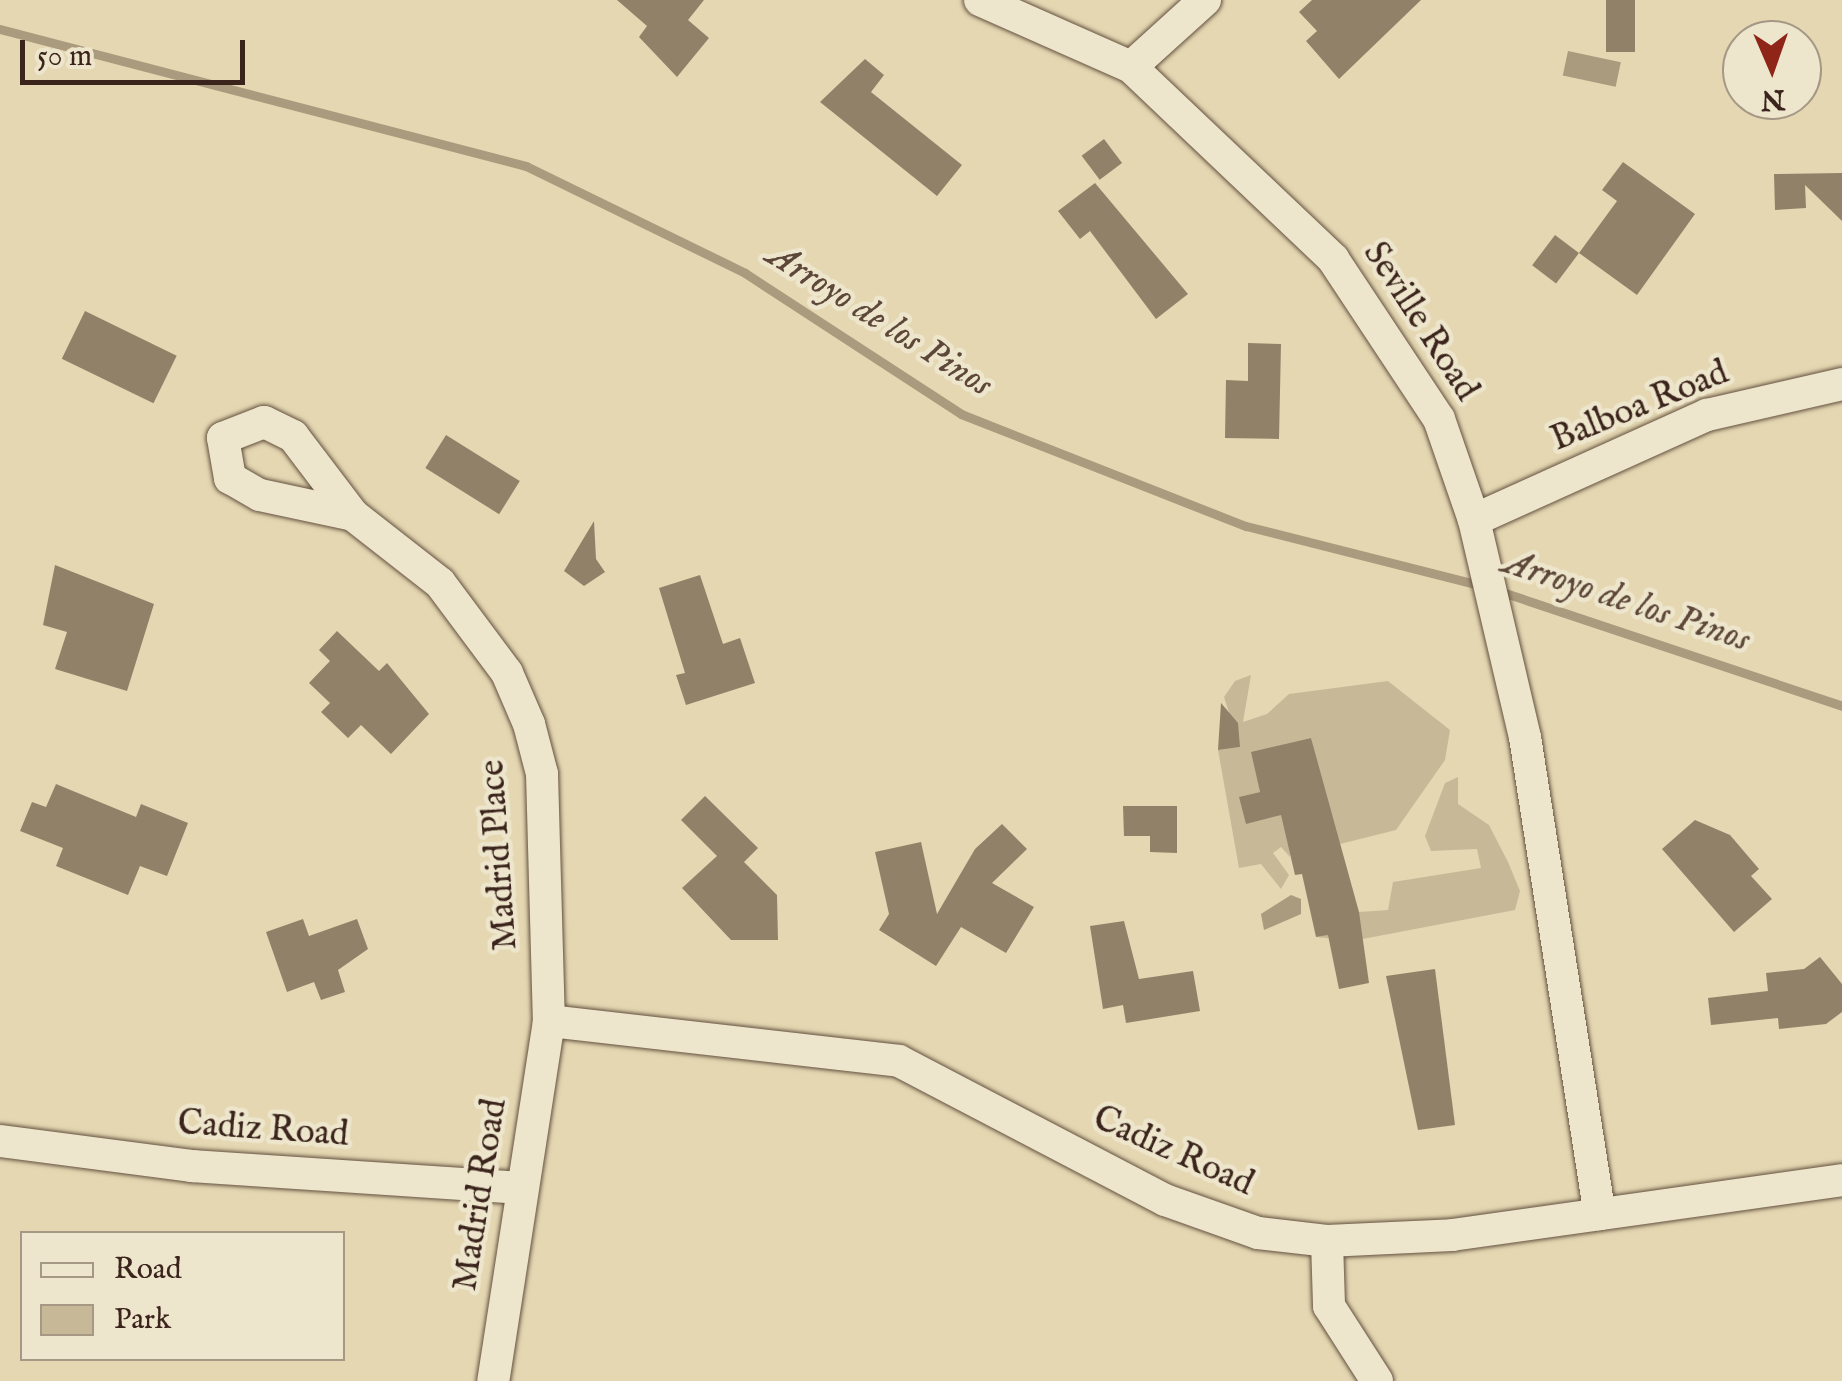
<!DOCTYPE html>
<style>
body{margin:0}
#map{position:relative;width:1842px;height:1381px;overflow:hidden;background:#e4d7b1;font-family:"IM FELL English",serif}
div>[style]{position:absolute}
.green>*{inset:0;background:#c7b998}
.water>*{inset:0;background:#aa9a7e;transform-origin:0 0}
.stream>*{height:9px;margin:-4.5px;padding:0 4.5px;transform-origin:4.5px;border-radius:4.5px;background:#aa9a7e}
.building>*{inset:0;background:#928169;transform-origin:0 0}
.roads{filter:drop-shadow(0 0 2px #645140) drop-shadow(0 0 2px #645140)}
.minor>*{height:32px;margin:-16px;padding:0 16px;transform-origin:16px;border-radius:16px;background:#ede5cc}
span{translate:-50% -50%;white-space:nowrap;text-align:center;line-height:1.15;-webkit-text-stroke:9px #ede5cc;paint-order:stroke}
.street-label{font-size:35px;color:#3a241b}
.water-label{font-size:38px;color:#5c4739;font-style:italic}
.legend{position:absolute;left:20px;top:1231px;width:325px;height:130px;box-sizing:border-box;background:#ede5cc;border:2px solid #a59885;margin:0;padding:12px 18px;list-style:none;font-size:30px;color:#3a241b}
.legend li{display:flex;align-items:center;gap:20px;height:50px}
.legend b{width:50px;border:2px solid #a59885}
.north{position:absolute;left:1722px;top:20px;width:100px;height:100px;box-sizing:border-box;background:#ede5cc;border:2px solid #a59885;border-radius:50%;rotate:178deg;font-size:28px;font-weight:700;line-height:40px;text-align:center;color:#3a241b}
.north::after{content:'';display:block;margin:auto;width:35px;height:45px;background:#8f2418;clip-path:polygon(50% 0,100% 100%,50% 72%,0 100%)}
.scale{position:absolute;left:20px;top:40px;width:225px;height:45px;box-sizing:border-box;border:5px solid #3a241b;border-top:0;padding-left:12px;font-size:30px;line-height:35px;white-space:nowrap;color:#3a241b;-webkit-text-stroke:8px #ede5cc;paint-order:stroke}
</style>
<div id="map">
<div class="green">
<i style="clip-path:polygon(1251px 675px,1243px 722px,1267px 714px,1289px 694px,1388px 681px,1450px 730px,1445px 760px,1396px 830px,1336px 845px,1311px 738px,1273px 747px,1278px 769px,1257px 773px,1260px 792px,1240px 797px,1288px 813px,1290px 857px,1281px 847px,1273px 853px,1289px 875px,1281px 889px,1261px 864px,1239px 868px,1218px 750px,1240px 747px,1224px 697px,1235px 681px)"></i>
<i style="clip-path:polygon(1458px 777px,1458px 804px,1489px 825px,1508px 862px,1520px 891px,1515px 910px,1352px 941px,1316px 937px,1354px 929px,1359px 912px,1388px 910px,1393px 882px,1481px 868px,1477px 849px,1431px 851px,1425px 836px,1445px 783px)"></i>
</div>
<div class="water">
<i style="left:1568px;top:51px;width:54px;height:25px;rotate:12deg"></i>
<i style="clip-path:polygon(1291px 895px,1301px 899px,1301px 914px,1264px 930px,1261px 914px)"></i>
</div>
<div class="stream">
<i style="left:0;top:29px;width:544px;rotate:14.6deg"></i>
<i style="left:526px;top:166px;width:244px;rotate:26deg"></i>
<i style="left:745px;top:273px;width:258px;rotate:33.1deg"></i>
<i style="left:961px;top:414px;width:306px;rotate:21.5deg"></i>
<i style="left:1246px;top:526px;width:240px;rotate:14.2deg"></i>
<i style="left:1499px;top:591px;width:362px;rotate:18.5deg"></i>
</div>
<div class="building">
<i style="clip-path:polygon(617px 0,704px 0,688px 20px,709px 38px,677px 77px,639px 37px,647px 26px)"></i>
<i style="clip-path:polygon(1312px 0,1421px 0,1339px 79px,1306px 41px,1317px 31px,1299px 12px)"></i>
<i style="left:1606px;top:0;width:29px;height:52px"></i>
<i style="clip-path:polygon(865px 59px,884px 75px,871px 92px,962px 165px,937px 196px,820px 102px)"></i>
<i style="left:1104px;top:139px;width:30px;height:28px;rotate:53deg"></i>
<i style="clip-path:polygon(1623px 162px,1695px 214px,1637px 295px,1579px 253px,1617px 201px,1602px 190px)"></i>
<i style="clip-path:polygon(1842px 173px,1842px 221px,1805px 185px,1806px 208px,1775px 210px,1774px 174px)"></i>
<i style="clip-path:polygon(1095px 183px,1188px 294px,1156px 319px,1090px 231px,1080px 239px,1058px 211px)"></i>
<i style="left:1555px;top:235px;width:30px;height:38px;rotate:37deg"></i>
<i style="left:85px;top:311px;width:102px;height:53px;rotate:26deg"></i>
<i style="clip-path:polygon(1248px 343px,1281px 344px,1279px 439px,1225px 438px,1226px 380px,1248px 381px)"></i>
<i style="left:446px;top:435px;width:87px;height:39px;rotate:32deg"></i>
<i style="clip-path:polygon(594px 521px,596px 559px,605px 572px,584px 586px,564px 571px)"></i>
<i style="clip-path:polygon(55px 565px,154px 604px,127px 691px,55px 669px,67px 632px,43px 625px)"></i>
<i style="clip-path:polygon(700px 575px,723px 644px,740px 638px,755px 683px,686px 705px,676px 675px,685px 673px,659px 588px)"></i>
<i style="clip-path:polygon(337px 631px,379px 671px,387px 663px,429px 714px,391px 754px,361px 725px,348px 738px,321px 712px,330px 703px,309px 683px,330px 661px,319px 650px)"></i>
<i style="clip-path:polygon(1221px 703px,1238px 723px,1240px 747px,1218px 750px)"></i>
<i style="clip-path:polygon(1311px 738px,1359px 912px,1369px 983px,1339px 989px,1328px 935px,1316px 937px,1302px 874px,1295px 875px,1281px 815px,1246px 824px,1239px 797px,1260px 792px,1251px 752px)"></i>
<i style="clip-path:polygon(56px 784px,136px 817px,141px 804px,188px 823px,167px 876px,140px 866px,128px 895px,56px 866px,63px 848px,20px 831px,32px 802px,46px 807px)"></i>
<i style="clip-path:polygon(705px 796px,758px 848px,744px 862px,777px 895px,778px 940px,731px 940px,682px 888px,717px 856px,681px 820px)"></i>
<i style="clip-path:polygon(1123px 806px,1177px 806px,1177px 853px,1150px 852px,1150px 836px,1124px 836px)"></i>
<i style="clip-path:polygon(1695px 820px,1730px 835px,1759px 869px,1751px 876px,1772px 899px,1734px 932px,1662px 849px)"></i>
<i style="clip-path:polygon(1002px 824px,1027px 849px,992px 883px,1034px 907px,1006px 953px,961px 927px,936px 966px,879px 930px,889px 914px,875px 852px,921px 842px,937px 914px,975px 849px)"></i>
<i style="clip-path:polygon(303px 919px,309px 936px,357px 919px,368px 949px,338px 970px,345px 992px,321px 1000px,314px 982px,287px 992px,266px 932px)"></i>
<i style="clip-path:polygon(1124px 921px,1139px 979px,1193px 971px,1200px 1011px,1126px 1023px,1123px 1005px,1103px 1009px,1090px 926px)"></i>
<i style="clip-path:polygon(1820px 957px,1842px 984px,1842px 1012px,1826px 1024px,1779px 1029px,1778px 1018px,1711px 1025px,1708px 998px,1768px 991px,1766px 973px,1804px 969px)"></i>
<i style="clip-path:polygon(1435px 969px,1455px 1125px,1418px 1130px,1386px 976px)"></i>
</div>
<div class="roads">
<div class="minor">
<i style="left:980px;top:0;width:165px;rotate:23.9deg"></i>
<i style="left:1131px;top:67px;width:279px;rotate:43.5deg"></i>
<i style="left:1333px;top:259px;width:192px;rotate:56.5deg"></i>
<i style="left:1439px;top:419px;width:107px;rotate:70.9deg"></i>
<i style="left:1474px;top:520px;width:223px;rotate:76.8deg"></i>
<i style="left:1525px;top:737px;width:483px;rotate:81.1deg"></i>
<i style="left:1131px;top:67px;width:100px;rotate:-42.2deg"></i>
<i style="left:353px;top:515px;width:99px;rotate:-127.2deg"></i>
<i style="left:293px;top:436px;width:32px;rotate:-154deg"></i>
<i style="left:264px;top:422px;width:44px;rotate:158.7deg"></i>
<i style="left:223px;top:438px;width:41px;rotate:80.1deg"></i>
<i style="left:230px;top:478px;width:34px;rotate:30deg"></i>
<i style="left:260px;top:495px;width:95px;rotate:12.1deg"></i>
<i style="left:353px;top:515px;width:110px;rotate:38deg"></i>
<i style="left:440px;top:583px;width:112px;rotate:53.3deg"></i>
<i style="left:507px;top:673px;width:56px;rotate:66.7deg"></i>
<i style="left:529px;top:724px;width:52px;rotate:75.4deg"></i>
<i style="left:542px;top:774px;width:247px;rotate:88.4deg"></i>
<i style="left:549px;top:1021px;width:364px;rotate:98.8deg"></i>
<i style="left:1474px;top:520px;width:256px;rotate:-24.3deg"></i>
<i style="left:1707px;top:415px;width:139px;rotate:-12.9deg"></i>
<i style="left:549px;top:1021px;width:352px;rotate:6.5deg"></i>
<i style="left:899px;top:1061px;width:300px;rotate:27.6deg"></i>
<i style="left:1165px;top:1200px;width:99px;rotate:19.5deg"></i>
<i style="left:1258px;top:1233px;width:69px;rotate:6.6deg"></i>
<i style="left:1327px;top:1241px;width:125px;rotate:-2.7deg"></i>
<i style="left:1452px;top:1235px;width:394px;rotate:-8deg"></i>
<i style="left:0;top:1141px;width:194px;rotate:7.4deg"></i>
<i style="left:192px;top:1166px;width:330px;rotate:3.8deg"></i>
<i style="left:1327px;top:1241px;width:65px;rotate:88.2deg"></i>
<i style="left:1329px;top:1306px;width:89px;rotate:57.4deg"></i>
</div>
</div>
<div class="street-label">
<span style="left:1420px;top:322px;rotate:57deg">Seville Road</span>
<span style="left:1640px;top:407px;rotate:-22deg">Balboa Road</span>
<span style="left:500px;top:855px;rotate:-94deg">Madrid Place</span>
<span style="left:263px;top:1130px;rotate:4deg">Cadiz Road</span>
<span style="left:1173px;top:1152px;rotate:24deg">Cadiz Road</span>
<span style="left:481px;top:1195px;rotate:-81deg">Madrid Road</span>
</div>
<div class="water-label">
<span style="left:879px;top:321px;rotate:32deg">Arroyo de los Pinos</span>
<span style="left:1626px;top:602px;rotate:18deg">Arroyo de los Pinos</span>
</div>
<ul class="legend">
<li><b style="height:12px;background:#ede5cc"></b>Road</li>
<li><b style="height:28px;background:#c7b998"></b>Park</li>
</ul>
<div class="north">N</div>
<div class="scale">50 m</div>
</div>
